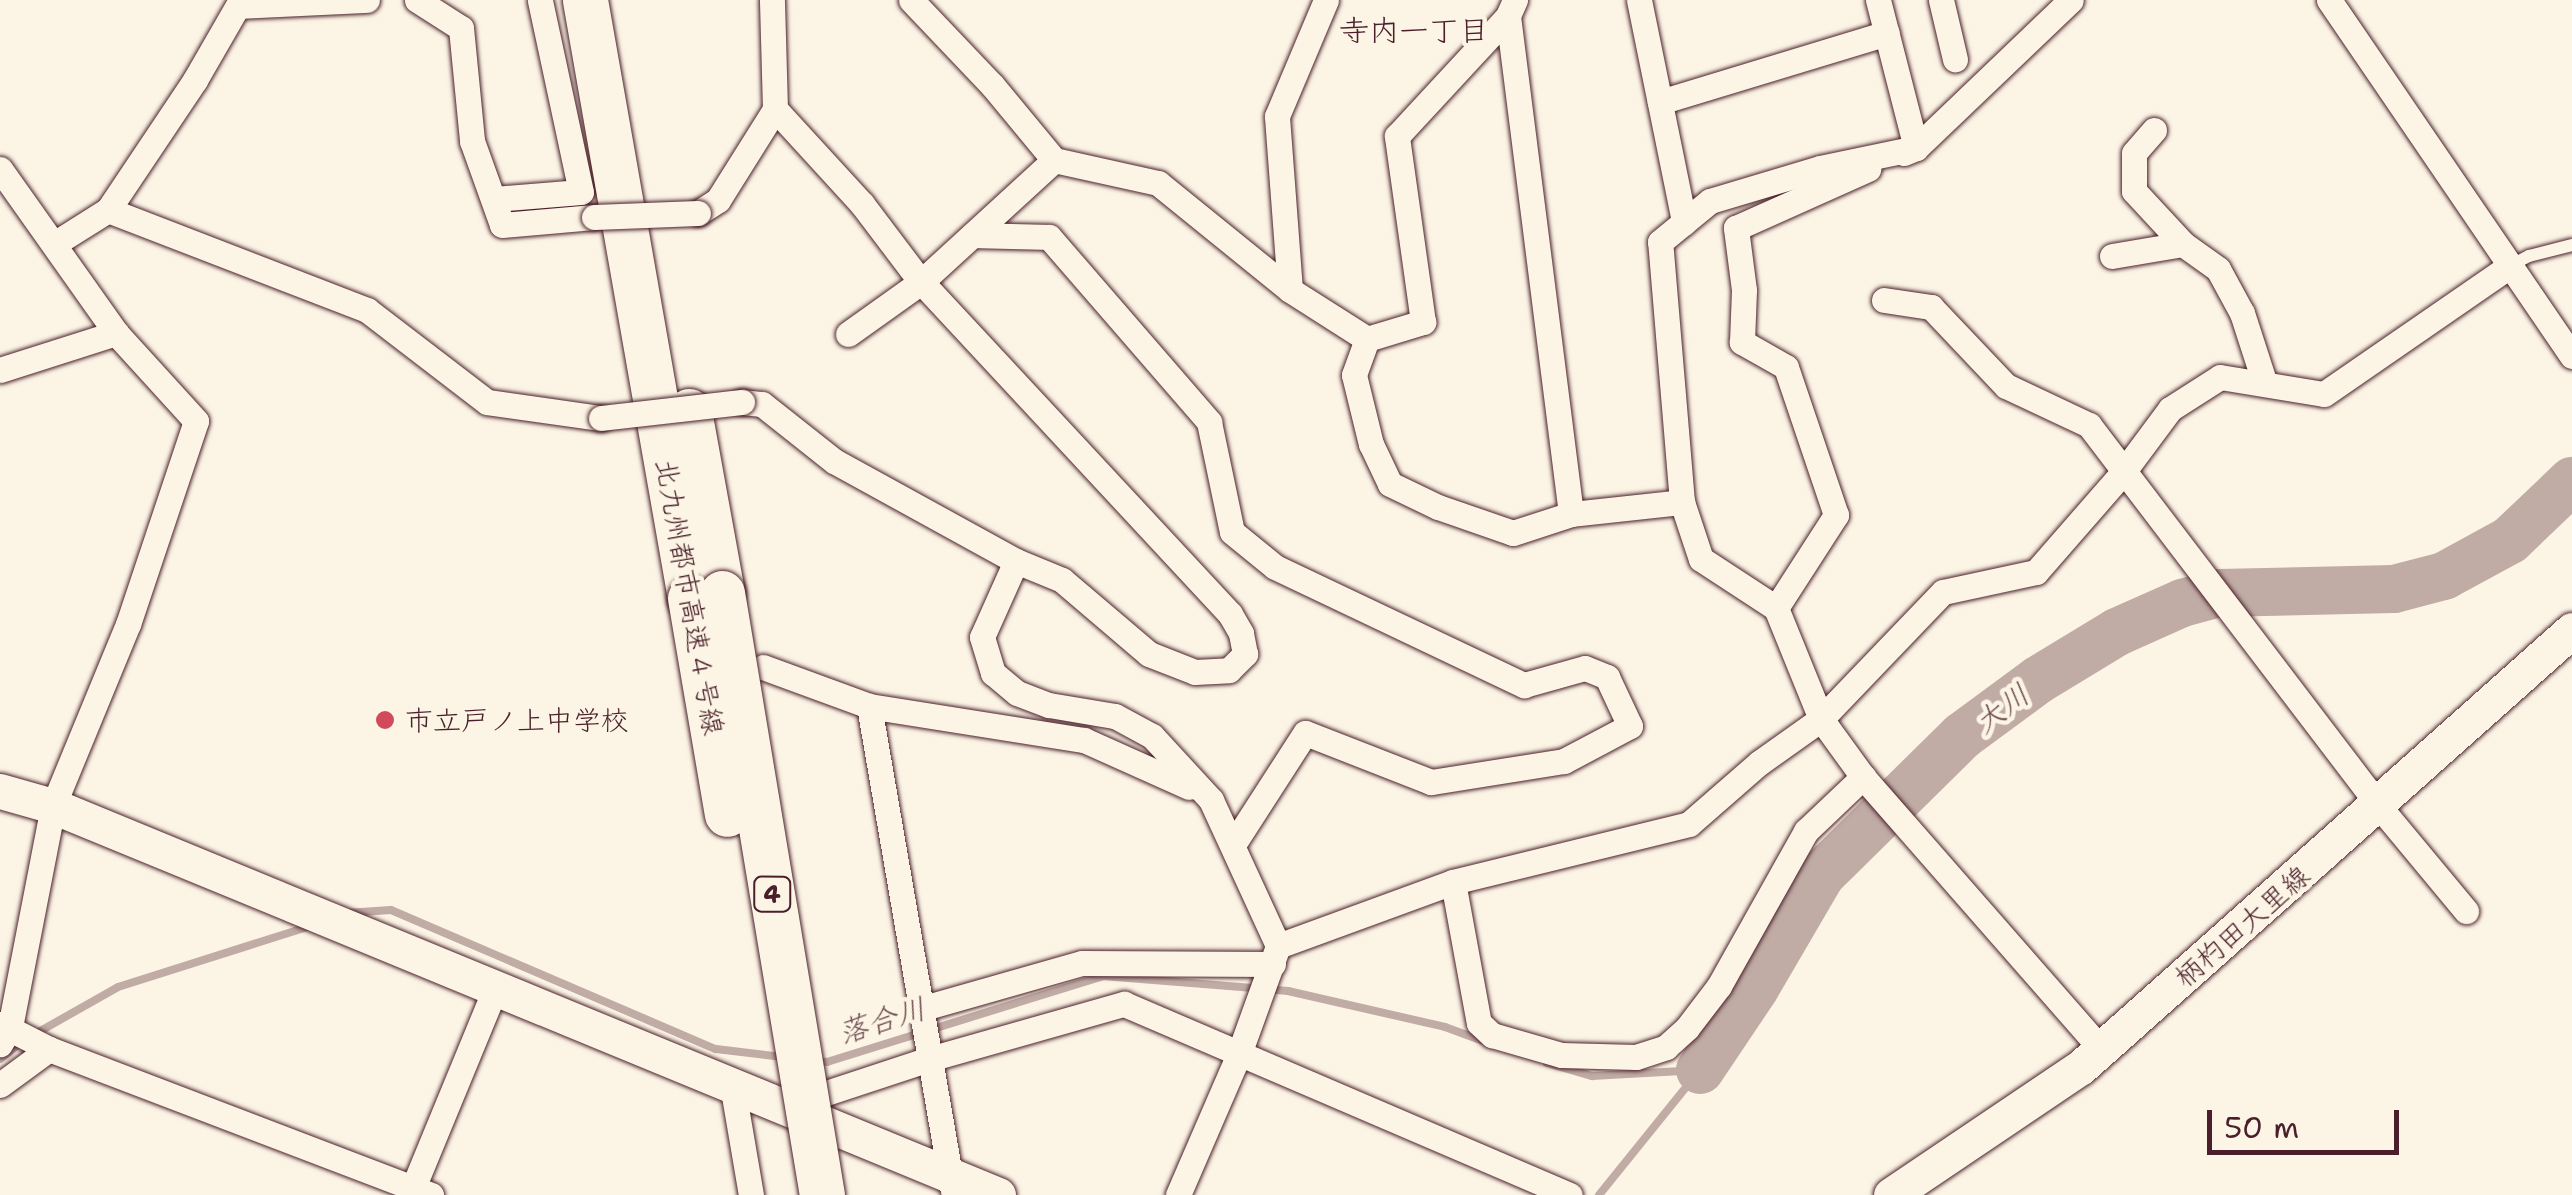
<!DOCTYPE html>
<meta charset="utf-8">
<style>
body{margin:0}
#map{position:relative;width:2572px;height:1195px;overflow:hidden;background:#fcf5e5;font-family:"Shantell Sans","Klee One",sans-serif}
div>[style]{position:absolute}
.stream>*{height:8px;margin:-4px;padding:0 4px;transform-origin:4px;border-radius:4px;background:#c0aca5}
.river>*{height:48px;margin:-24px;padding:0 24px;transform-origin:24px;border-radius:24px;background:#c0aca5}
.roads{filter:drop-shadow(0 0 2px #4a1f2b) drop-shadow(0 0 2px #4a1f2b)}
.lane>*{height:12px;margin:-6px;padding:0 6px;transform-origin:6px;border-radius:6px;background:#fcf5e5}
.street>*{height:25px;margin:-12.5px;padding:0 12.5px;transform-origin:12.5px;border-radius:12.5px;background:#fcf5e5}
.secondary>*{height:35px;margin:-17.5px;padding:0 17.5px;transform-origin:17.5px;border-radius:17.5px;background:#fcf5e5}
.highway>*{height:45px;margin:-22.5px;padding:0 22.5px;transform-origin:22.5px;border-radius:22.5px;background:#fcf5e5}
.bridges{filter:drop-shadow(0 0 2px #4a1f2b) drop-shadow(0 0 2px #4a1f2b)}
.street-bridge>*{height:25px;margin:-12.5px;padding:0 12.5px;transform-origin:12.5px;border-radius:12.5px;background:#fcf5e5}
.highway-bridge>*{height:45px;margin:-22.5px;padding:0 22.5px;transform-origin:22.5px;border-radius:22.5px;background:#fcf5e5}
.dots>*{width:28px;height:28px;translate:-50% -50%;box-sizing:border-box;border:5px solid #fcf5e5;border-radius:50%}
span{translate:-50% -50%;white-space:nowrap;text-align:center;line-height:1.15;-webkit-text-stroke:9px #fcf5e5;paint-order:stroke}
.shield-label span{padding:2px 8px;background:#fcf5e5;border:2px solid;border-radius:8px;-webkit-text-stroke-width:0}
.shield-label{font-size:25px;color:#4a1f2b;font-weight:700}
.street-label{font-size:28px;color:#4a1f2b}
.poi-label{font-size:28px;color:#4a1f2b}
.left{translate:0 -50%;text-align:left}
.neighbourhood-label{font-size:30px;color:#4a1f2b}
.water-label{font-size:30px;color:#6d4950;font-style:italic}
.scale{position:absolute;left:2207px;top:1110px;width:192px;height:45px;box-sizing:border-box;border:5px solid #4a1f2b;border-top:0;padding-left:12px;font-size:30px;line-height:35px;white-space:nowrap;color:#4a1f2b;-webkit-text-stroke:8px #fcf5e5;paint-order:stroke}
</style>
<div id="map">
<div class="stream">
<i style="left:346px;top:913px;width:45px;rotate:-3.8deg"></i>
<i style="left:391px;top:910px;width:353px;rotate:23.2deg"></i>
<i style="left:716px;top:1049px;width:66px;rotate:6.9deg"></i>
<i style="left:35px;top:1034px;width:95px;rotate:-29.5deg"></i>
<i style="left:118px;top:987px;width:206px;rotate:-17.6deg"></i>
<i style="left:0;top:1059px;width:29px;rotate:-38deg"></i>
<i style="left:816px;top:1061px;width:11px;rotate:5deg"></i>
<i style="left:827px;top:1062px;width:289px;rotate:-17.3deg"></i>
<i style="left:1103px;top:976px;width:186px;rotate:4.6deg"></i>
<i style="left:1288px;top:991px;width:161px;rotate:12.9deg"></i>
<i style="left:1445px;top:1027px;width:44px;rotate:20.1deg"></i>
<i style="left:1547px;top:1063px;width:47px;rotate:16.1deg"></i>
<i style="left:1592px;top:1076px;width:108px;rotate:-3.2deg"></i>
<i style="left:1599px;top:1195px;width:161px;rotate:-51.1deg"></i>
</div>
<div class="river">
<i style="left:1700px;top:1070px;width:99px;rotate:-56.1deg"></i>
<i style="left:1755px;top:988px;width:131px;rotate:-59.7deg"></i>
<i style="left:1821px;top:875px;width:198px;rotate:-44.6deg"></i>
<i style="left:1962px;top:736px;width:94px;rotate:-36.4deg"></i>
<i style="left:2038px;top:680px;width:92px;rotate:-31.3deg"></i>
<i style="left:2117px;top:632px;width:71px;rotate:-24deg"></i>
<i style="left:2182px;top:603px;width:38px;rotate:-15deg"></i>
<i style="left:2219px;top:593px;width:175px;rotate:-1.3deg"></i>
<i style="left:2394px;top:589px;width:52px;rotate:-14.6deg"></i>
<i style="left:2444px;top:576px;width:75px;rotate:-28.6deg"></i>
<i style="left:2510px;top:540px;width:86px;rotate:-43.6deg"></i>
</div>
<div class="roads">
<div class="lane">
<i style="left:2508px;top:267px;width:24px;rotate:-28deg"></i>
<i style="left:2529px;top:256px;width:44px;rotate:-14.3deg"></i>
</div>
<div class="street">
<i style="left:417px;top:0;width:52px;rotate:32.5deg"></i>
<i style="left:461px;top:28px;width:114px;rotate:84.4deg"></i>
<i style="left:472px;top:141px;width:89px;rotate:70.3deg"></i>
<i style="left:502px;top:225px;width:92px;rotate:-5deg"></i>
<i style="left:911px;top:0;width:117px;rotate:46.4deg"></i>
<i style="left:992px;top:85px;width:97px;rotate:50.4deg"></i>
<i style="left:1054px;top:160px;width:107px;rotate:12.5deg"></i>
<i style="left:1158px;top:183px;width:170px;rotate:39deg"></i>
<i style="left:1290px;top:290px;width:174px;rotate:-94.3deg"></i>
<i style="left:1277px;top:116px;width:126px;rotate:-67.1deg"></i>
<i style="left:1515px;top:0;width:17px;rotate:114deg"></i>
<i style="left:1508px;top:16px;width:502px;rotate:82.79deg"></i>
<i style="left:1571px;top:514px;width:112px;rotate:-6.2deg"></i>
<i style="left:1682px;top:502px;width:261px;rotate:-94.8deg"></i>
<i style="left:1660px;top:242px;width:65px;rotate:-39.4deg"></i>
<i style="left:1710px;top:201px;width:115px;rotate:-16.7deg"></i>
<i style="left:1820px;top:168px;width:98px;rotate:-11.8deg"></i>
<i style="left:1916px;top:148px;width:214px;rotate:-43.7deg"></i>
<i style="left:1639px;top:0;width:227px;rotate:78.5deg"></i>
<i style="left:1878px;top:0;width:153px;rotate:75.6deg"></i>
<i style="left:1916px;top:148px;width:13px;rotate:157deg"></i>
<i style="left:1941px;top:0;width:61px;rotate:76.7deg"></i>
<i style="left:2329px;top:0;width:431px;rotate:55.7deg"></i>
<i style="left:239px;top:6px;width:128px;rotate:-2.7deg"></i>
<i style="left:1660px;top:102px;width:237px;rotate:-16.9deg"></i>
<i style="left:2154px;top:130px;width:30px;rotate:131deg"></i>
<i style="left:2134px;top:153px;width:38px;rotate:90deg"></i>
<i style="left:2134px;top:191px;width:72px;rotate:47.2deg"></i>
<i style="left:0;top:169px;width:201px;rotate:54.7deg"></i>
<i style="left:116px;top:333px;width:119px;rotate:47.7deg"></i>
<i style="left:196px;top:421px;width:214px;rotate:108.5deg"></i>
<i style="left:128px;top:624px;width:197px;rotate:112.4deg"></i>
<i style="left:53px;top:806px;width:225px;rotate:101deg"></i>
<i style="left:10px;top:1027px;width:20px;rotate:120deg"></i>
<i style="left:494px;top:199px;width:87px;rotate:-4.6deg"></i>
<i style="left:581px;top:192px;width:196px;rotate:-102.1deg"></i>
<i style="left:108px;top:210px;width:278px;rotate:21.1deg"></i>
<i style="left:367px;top:310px;width:151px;rotate:37.5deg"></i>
<i style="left:487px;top:402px;width:115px;rotate:8deg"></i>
<i style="left:698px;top:213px;width:24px;rotate:-33deg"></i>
<i style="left:718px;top:200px;width:107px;rotate:-57.9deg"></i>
<i style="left:775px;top:109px;width:109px;rotate:-91.6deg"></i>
<i style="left:973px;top:235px;width:76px;rotate:1.5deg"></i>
<i style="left:1049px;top:237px;width:245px;rotate:49.1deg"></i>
<i style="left:1209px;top:422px;width:112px;rotate:78.2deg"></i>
<i style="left:1232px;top:532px;width:55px;rotate:39.1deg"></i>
<i style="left:1275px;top:567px;width:276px;rotate:25.4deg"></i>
<i style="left:1524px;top:685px;width:63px;rotate:-15.6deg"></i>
<i style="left:1585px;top:668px;width:24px;rotate:22deg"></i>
<i style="left:1607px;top:677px;width:54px;rotate:64.9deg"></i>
<i style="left:1630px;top:726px;width:75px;rotate:152.1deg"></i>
<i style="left:1564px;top:761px;width:135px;rotate:171deg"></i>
<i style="left:1431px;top:782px;width:135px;rotate:-158.7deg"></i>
<i style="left:1305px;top:733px;width:131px;rotate:122.8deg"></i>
<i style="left:54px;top:244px;width:64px;rotate:-32.2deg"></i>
<i style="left:108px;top:210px;width:156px;rotate:-56.2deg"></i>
<i style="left:195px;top:80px;width:92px;rotate:-60.1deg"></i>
<i style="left:2112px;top:256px;width:72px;rotate:-9.6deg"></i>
<i style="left:2183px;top:244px;width:43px;rotate:35.5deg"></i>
<i style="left:2218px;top:269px;width:50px;rotate:61.4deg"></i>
<i style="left:2242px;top:313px;width:71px;rotate:72.1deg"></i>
<i style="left:1290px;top:290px;width:91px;rotate:32.5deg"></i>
<i style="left:1367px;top:339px;width:59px;rotate:-16.9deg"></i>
<i style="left:1423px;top:322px;width:188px;rotate:-98deg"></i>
<i style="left:1397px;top:136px;width:163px;rotate:-47.2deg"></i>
<i style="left:1884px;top:300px;width:48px;rotate:8.5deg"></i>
<i style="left:1931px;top:307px;width:109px;rotate:46.5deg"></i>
<i style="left:2006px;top:386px;width:92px;rotate:25.2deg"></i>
<i style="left:2089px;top:425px;width:477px;rotate:52.7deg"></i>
<i style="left:2378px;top:805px;width:138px;rotate:50.3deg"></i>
<i style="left:848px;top:334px;width:90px;rotate:-35.5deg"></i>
<i style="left:921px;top:282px;width:180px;rotate:-42.5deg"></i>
<i style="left:1367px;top:339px;width:38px;rotate:110deg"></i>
<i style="left:1354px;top:375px;width:71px;rotate:76.2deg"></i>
<i style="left:1371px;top:444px;width:44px;rotate:64.6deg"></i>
<i style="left:1390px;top:484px;width:53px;rotate:25.6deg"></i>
<i style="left:1438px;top:507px;width:79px;rotate:19.1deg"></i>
<i style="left:1513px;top:533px;width:61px;rotate:-18.1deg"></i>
<i style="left:0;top:370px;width:122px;rotate:-17.7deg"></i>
<i style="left:742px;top:402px;width:20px;rotate:6deg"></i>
<i style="left:762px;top:404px;width:92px;rotate:38.4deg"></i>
<i style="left:834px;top:461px;width:208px;rotate:28.8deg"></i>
<i style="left:1016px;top:561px;width:50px;rotate:22.4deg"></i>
<i style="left:1062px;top:580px;width:114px;rotate:40.4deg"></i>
<i style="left:1149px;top:654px;width:49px;rotate:21.4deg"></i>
<i style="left:1195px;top:672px;width:34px;rotate:-3deg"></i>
<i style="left:1229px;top:670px;width:23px;rotate:-45deg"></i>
<i style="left:1245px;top:654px;width:21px;rotate:-101deg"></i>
<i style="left:1241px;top:633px;width:22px;rotate:-120deg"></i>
<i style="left:1230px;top:614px;width:454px;rotate:-132.9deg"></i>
<i style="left:921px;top:282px;width:98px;rotate:-127.1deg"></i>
<i style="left:862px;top:204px;width:129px;rotate:-132.5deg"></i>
<i style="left:1682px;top:502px;width:60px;rotate:71.6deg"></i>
<i style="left:1701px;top:559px;width:90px;rotate:33.2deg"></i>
<i style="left:1776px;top:608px;width:111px;rotate:-57.2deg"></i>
<i style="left:1836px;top:515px;width:156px;rotate:-108.7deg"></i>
<i style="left:1786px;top:367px;width:51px;rotate:-150.4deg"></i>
<i style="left:1742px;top:342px;width:52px;rotate:-87.8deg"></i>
<i style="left:1744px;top:290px;width:63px;rotate:-97.4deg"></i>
<i style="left:1736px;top:228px;width:145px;rotate:-24.1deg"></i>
<i style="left:1016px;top:561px;width:83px;rotate:114.1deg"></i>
<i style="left:982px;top:637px;width:38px;rotate:73deg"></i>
<i style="left:993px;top:673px;width:31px;rotate:40deg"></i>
<i style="left:1017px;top:693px;width:34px;rotate:21deg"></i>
<i style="left:1049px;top:705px;width:67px;rotate:9.5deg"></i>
<i style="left:1115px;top:716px;width:42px;rotate:28.4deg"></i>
<i style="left:1152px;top:736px;width:87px;rotate:47.3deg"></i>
<i style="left:1211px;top:800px;width:161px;rotate:65.3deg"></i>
<i style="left:1278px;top:946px;width:115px;rotate:109.9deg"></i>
<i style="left:1239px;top:1054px;width:154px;rotate:113.4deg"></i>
<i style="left:1776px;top:608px;width:120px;rotate:67.9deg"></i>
<i style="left:1821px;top:719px;width:72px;rotate:54.1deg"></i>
<i style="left:1863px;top:777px;width:361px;rotate:48.8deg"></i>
<i style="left:763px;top:667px;width:113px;rotate:20.2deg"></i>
<i style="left:869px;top:706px;width:218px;rotate:9deg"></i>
<i style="left:1084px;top:740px;width:115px;rotate:24.1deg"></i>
<i style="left:869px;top:706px;width:490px;rotate:80.2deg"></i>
<i style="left:1453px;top:882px;width:143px;rotate:79.6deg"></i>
<i style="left:1479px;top:1023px;width:18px;rotate:43deg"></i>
<i style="left:1492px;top:1035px;width:72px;rotate:16.2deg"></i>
<i style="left:1561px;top:1055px;width:75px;rotate:1.5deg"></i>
<i style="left:1636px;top:1057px;width:32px;rotate:-18deg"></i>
<i style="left:1666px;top:1047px;width:28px;rotate:-42deg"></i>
<i style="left:1687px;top:1028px;width:53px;rotate:-52.7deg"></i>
<i style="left:1719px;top:986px;width:178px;rotate:-60.7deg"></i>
<i style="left:1806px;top:831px;width:79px;rotate:-43.5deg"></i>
<i style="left:1278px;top:946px;width:186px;rotate:-20.1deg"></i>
<i style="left:1453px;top:882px;width:243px;rotate:-13.8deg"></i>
<i style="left:1689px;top:824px;width:93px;rotate:-41.1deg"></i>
<i style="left:1759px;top:763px;width:76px;rotate:-35.4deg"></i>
<i style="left:1821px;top:719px;width:176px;rotate:-46.2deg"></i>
<i style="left:1943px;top:592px;width:95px;rotate:-12.1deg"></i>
<i style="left:2036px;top:572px;width:134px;rotate:-48.9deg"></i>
<i style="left:2124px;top:471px;width:77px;rotate:-53.4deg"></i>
<i style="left:2170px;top:409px;width:59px;rotate:-32.6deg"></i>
<i style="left:2220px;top:377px;width:105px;rotate:9.3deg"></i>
<i style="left:2324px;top:394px;width:224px;rotate:-34.6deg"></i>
<i style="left:920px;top:1009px;width:168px;rotate:-15.9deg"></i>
<i style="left:1082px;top:963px;width:191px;rotate:0.3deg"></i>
<i style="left:0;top:1024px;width:55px;rotate:27deg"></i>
<i style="left:49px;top:1049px;width:409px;rotate:20.9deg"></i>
<i style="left:732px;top:1084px;width:113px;rotate:80.3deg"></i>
<i style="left:0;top:1085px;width:61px;rotate:-36.3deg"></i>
<i style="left:799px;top:1102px;width:137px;rotate:-18.3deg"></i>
<i style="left:929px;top:1059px;width:203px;rotate:-15.8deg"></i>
<i style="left:1124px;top:1004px;width:485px;rotate:23.2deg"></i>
<i style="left:413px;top:1188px;width:217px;rotate:-67.6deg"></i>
</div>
<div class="secondary">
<i style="left:0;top:791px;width:55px;rotate:15.8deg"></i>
<i style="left:53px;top:806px;width:1022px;rotate:22.37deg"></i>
<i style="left:1891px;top:1195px;width:229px;rotate:-34deg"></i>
<i style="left:2081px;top:1067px;width:657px;rotate:-41.67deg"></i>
</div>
<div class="highway">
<i style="left:585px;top:0;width:607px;rotate:80.04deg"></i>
<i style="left:689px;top:411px;width:185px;rotate:79.7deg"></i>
</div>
</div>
<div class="bridges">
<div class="street-bridge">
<i style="left:594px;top:217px;width:104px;rotate:-2.2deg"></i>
<i style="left:601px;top:418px;width:142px;rotate:-6.5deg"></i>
</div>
<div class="highway-bridge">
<i style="left:722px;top:593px;width:610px;rotate:80.57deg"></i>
<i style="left:690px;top:598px;width:219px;rotate:80.3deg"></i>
</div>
</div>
<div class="dots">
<i style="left:385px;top:720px;background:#d1495b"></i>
</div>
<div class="shield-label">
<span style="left:772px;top:894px">4</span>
</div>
<div class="street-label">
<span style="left:690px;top:597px;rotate:80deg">北九州都市高速４号線</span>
<span style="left:2242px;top:926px;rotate:-41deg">柄杓田大里線</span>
</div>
<div class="poi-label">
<span class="left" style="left:405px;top:720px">市立戸ノ上中学校</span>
</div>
<div class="neighbourhood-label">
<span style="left:1414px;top:31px">寺内一丁目</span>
</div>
<div class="water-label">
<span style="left:2002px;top:709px;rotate:-37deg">大川</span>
<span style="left:882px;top:1021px;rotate:-17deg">落合川</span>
</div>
<div class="scale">50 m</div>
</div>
